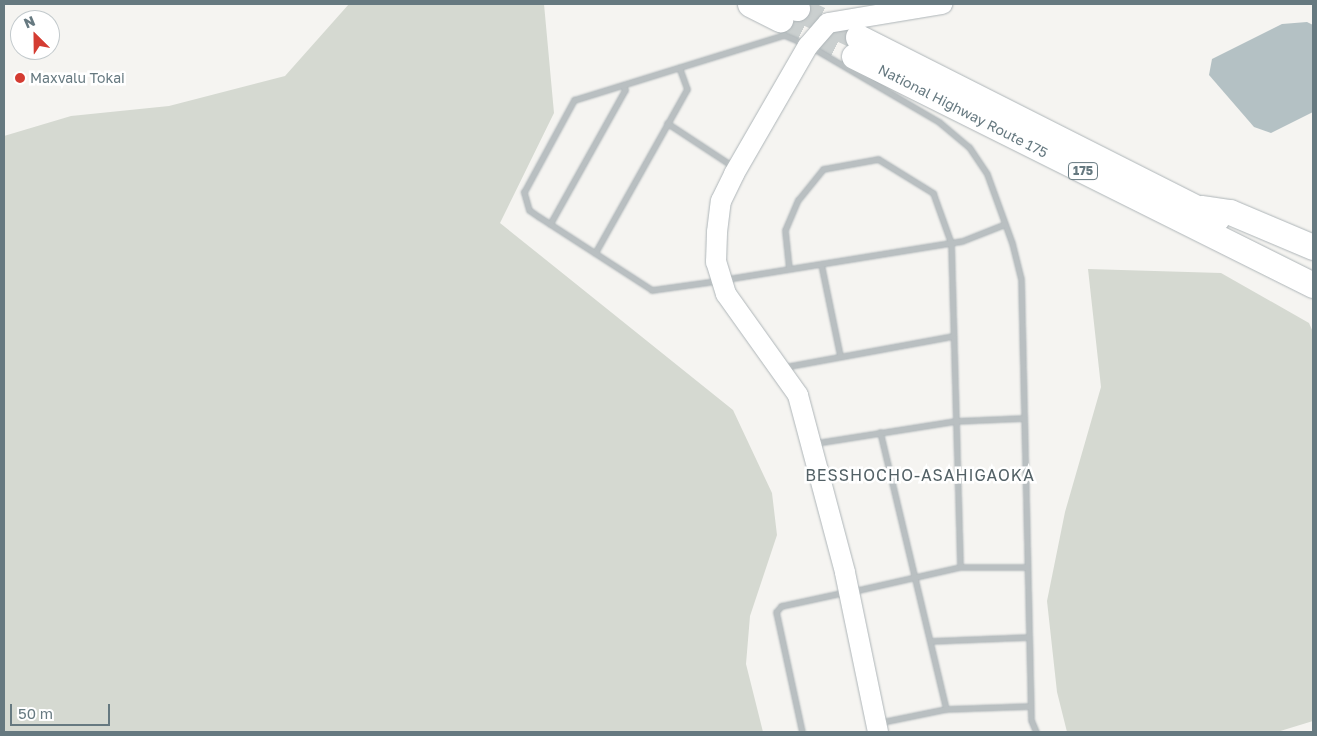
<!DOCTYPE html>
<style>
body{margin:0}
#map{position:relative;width:1317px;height:736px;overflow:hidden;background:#f5f4f1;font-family:"Golos Text",sans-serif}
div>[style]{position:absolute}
.green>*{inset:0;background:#d5d9d1}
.water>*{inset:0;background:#b4c1c4}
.highway-tunnel>*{height:25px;margin-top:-12.5px;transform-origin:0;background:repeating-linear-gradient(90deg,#cacfcf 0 25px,transparent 0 37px)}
.roads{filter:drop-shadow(0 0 1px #aeb5b8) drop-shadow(0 0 1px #aeb5b8)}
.street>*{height:5px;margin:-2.5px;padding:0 2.5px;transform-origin:2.5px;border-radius:2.5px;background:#b9bfc1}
.secondary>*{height:20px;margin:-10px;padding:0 10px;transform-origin:10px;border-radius:10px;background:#fff}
.highway>*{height:25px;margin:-12.5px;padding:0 12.5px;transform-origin:12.5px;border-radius:12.5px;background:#fff}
.dots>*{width:14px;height:14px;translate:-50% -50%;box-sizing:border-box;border:2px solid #fff;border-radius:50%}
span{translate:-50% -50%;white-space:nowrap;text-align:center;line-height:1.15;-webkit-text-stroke:5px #fff;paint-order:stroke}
.shield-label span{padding:1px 4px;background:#fff;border:1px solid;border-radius:4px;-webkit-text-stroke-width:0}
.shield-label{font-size:12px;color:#667980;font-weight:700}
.poi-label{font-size:14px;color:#667980}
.left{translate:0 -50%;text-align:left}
.street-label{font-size:14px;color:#667980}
.quarter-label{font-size:16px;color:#536166;letter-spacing:1px}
.frame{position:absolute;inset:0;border:5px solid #667980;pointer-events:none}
.north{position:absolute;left:10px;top:10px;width:50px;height:50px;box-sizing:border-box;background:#fff;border:1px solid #c2c9cc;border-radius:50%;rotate:337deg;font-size:14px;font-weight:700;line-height:20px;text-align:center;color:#667980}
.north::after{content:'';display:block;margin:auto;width:18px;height:22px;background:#d43c32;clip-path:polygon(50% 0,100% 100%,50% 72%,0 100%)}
.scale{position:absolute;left:10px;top:704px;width:100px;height:22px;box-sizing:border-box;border:2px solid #667980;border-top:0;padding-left:6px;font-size:15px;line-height:18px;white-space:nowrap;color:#667980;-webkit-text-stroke:4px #fff;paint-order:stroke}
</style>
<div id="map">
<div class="green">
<i style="clip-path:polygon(349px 4px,544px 4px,554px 113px,500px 223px,733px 410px,772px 493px,777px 535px,750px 616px,746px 664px,763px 732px,4px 732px,4px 136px,71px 116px,169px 106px,285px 76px)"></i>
<i style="clip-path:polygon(1088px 269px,1221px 273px,1309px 323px,1313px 332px,1313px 721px,1277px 732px,1067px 732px,1057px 692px,1047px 601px,1065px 512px,1101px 387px)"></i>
</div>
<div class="water">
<i style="clip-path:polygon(1307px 22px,1313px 25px,1313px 112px,1271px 133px,1254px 127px,1209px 75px,1212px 59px,1282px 24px)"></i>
</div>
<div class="highway-tunnel">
<i style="left:797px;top:8px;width:68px;rotate:25.4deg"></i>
<i style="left:780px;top:19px;width:83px;rotate:26.6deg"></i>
</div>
<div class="roads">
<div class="street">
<i style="left:813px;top:48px;width:146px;rotate:30.4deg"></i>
<i style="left:939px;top:122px;width:39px;rotate:40deg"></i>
<i style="left:969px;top:147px;width:32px;rotate:56deg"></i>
<i style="left:987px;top:174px;width:73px;rotate:70.1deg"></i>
<i style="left:1012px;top:243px;width:37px;rotate:76deg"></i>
<i style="left:1021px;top:279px;width:441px;rotate:88.7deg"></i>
<i style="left:1031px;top:720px;width:13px;rotate:67deg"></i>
<i style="left:667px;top:123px;width:80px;rotate:33.3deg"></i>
<i style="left:550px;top:224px;width:154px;rotate:-60.8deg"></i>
<i style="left:625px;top:90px;width:5px;rotate:-112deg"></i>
<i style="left:595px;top:253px;width:188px;rotate:-60.7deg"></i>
<i style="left:687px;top:89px;width:23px;rotate:-110deg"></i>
<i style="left:821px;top:264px;width:94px;rotate:78.3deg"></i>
<i style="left:789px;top:269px;width:39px;rotate:-96deg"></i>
<i style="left:785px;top:230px;width:33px;rotate:-67deg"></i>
<i style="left:798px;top:200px;width:40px;rotate:-51deg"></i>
<i style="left:823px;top:169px;width:56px;rotate:-10.3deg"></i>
<i style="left:878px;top:159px;width:65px;rotate:31.7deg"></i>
<i style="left:933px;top:193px;width:53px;rotate:70.2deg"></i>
<i style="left:951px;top:243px;width:324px;rotate:88.4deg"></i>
<i style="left:727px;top:279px;width:238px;rotate:-9.2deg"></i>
<i style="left:962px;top:241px;width:46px;rotate:-21.6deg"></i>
<i style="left:716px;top:281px;width:65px;rotate:172deg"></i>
<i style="left:652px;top:290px;width:135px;rotate:-147.1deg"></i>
<i style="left:539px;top:217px;width:12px;rotate:-145deg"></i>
<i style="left:529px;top:210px;width:19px;rotate:-106deg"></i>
<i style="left:524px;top:192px;width:105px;rotate:-61.5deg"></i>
<i style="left:574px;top:100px;width:220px;rotate:-17.2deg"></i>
<i style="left:784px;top:35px;width:23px;rotate:23deg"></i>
<i style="left:784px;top:367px;width:172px;rotate:-10.4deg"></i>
<i style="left:880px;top:432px;width:285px;rotate:76.6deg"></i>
<i style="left:816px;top:443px;width:141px;rotate:-9deg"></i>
<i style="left:955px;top:421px;width:69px;rotate:-2.5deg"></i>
<i style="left:854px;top:591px;width:109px;rotate:-12.8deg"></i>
<i style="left:960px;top:567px;width:67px"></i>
<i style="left:930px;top:641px;width:99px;rotate:-2.3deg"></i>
<i style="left:882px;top:722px;width:65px;rotate:-11.5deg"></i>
<i style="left:946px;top:709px;width:84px;rotate:-2deg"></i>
<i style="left:802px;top:732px;width:123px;rotate:-102.2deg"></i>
<i style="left:776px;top:612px;width:8px;rotate:-50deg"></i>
<i style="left:781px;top:606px;width:66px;rotate:-12.2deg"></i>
</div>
<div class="secondary">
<i style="left:878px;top:732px;width:163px;rotate:-101.7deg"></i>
<i style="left:845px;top:572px;width:183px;rotate:-104.9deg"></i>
<i style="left:798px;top:395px;width:124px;rotate:-125.5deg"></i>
<i style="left:726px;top:294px;width:34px;rotate:-107deg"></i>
<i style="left:716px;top:262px;width:30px;rotate:-88deg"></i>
<i style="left:717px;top:232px;width:31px;rotate:-83deg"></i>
<i style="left:721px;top:201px;width:30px;rotate:-64deg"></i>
<i style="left:734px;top:174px;width:148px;rotate:-60deg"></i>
<i style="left:808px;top:46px;width:30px;rotate:-49deg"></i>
<i style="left:828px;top:23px;width:116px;rotate:-9.5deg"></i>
</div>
<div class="highway">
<i style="left:750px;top:4px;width:34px;rotate:27deg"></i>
<i style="left:789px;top:4px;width:9px;rotate:27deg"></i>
<i style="left:858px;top:37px;width:402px;rotate:26.8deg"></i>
<i style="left:854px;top:56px;width:513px;rotate:26.52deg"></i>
<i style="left:1201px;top:208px;width:29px;rotate:8deg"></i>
<i style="left:1230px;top:212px;width:90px;rotate:22.9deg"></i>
</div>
</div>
<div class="dots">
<i style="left:20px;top:78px;background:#d43c32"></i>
</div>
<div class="shield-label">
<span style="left:1083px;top:171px">175</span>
</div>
<div class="poi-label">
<span class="left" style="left:30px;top:78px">Maxvalu Tokai</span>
</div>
<div class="street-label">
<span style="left:963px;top:111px;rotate:27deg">National Highway Route 175</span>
</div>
<div class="quarter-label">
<span style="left:920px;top:475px">BESSHOCHO-ASAHIGAOKA</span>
</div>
<div class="frame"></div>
<div class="north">N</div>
<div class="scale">50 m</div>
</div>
